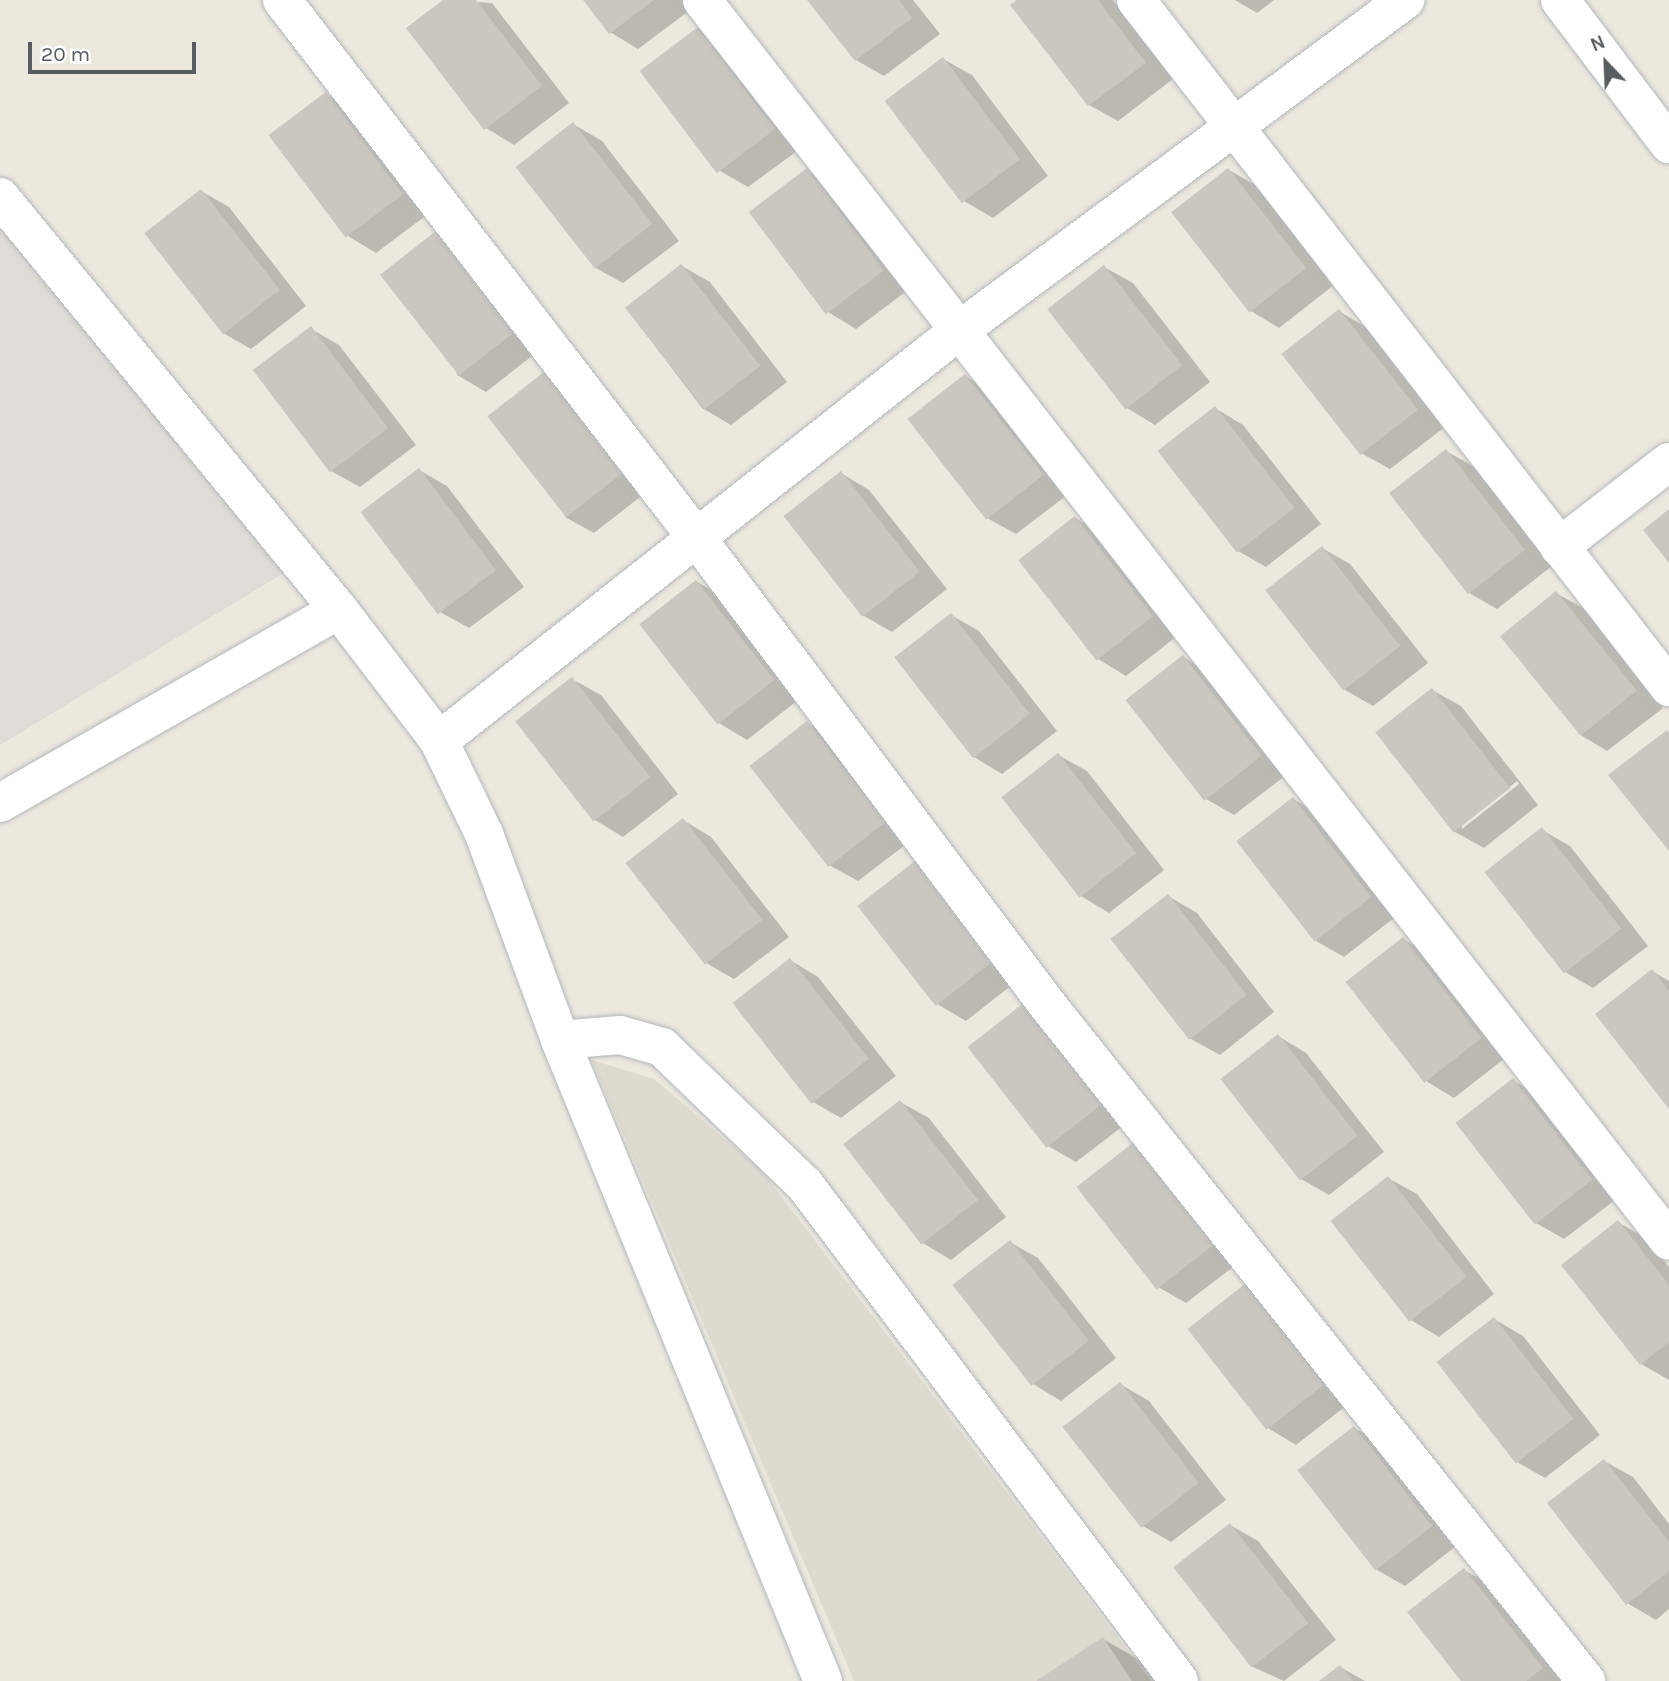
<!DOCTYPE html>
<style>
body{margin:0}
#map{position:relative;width:1669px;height:1681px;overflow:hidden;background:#ece8de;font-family:Karla,sans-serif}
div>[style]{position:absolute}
.industrial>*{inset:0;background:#dfdbd6}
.education>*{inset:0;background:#dedacf}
.shadow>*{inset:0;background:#0003}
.building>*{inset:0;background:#cbc6bf;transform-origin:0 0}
.roads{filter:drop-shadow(0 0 2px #b4b8bc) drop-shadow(0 0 2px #b4b8bc)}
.minor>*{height:38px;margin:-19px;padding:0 19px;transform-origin:19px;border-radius:19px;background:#fff}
span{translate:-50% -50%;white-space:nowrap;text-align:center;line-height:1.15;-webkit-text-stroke:7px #fff;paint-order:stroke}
.north{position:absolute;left:1571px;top:28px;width:70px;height:70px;-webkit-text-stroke:5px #fff;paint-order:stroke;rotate:337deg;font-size:19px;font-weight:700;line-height:28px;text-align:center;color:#575c60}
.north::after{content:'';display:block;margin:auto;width:24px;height:32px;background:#575c60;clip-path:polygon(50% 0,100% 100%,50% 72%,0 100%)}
.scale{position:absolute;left:28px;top:42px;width:168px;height:32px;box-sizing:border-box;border:4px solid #575c60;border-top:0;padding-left:9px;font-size:21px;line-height:24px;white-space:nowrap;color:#575c60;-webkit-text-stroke:5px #fff;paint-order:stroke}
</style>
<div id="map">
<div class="industrial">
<i style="clip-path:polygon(0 215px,292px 568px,0 745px)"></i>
</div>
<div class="education">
<i style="clip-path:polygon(592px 1060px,654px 1079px,761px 1170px,1151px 1681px,854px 1681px)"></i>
</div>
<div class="shadow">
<i style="clip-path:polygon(446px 0,492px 3px,569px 103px,514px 145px,486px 128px)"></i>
<i style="clip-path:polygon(585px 0,689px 0,694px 7px,638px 49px,610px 32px)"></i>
<i style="clip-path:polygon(810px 0,913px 0,940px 34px,884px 76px,856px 60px)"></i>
<i style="clip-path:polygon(1020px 0,1113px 0,1173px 79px,1118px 121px,1089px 105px)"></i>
<i style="clip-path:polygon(1235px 0,1274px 0,1257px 13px)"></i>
<i style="clip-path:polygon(698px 29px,727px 45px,804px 146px,748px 187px,720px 171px)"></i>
<i style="clip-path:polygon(943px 59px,972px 75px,1048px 176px,993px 218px,964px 201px)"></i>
<i style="clip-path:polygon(326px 94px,355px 111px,432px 211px,376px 253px,348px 236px)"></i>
<i style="clip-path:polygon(573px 124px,602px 141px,679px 241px,623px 283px,594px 267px)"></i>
<i style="clip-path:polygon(807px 170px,836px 187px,912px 287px,856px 329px,828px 312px)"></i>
<i style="clip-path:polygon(1229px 170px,1257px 186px,1334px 285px,1279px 328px,1251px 311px)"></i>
<i style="clip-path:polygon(201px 191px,229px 207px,306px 306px,251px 349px,223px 333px)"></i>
<i style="clip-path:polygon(436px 233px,541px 349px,486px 392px,457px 375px)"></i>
<i style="clip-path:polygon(682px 266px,710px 282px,787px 382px,731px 425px,702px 408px,626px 308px)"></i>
<i style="clip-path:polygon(1104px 267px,1133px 283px,1210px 382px,1155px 425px,1127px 408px)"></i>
<i style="clip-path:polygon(1339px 311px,1367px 328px,1445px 427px,1390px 469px,1361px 453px)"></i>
<i style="clip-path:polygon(311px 329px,339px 345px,416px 445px,360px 487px,331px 471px)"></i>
<i style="clip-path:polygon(544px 374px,573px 391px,649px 490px,594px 533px,565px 517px)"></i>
<i style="clip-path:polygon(965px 376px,993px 393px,1071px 492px,1016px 534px,987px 518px)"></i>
<i style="clip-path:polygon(1215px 408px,1243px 425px,1321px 524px,1266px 567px,1238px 551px)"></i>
<i style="clip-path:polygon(1446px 451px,1475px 467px,1552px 566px,1497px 609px,1469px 593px)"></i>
<i style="clip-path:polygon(419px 470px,447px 486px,524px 587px,469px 628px,440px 612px,363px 512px)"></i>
<i style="clip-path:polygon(841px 473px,869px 490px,947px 589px,892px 632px,864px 616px,786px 516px)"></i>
<i style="clip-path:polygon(1075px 518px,1103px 534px,1181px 633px,1126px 676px,1098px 659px)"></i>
<i style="clip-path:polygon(1322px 548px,1350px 564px,1428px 663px,1373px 706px,1345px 690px)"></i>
<i style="clip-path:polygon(697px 582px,725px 598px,802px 697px,747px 740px,719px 723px)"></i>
<i style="clip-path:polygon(1556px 593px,1585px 609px,1663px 708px,1607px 751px,1579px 734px)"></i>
<i style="clip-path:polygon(951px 615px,979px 631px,1057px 731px,1002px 774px,974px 757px)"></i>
<i style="clip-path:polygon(1183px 657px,1212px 674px,1289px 773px,1234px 815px,1206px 799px)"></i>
<i style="clip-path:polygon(572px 679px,601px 695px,678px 794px,623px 837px,595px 820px)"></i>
<i style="clip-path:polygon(evenodd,1432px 690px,1461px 706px,1538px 805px,1484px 848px,1455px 832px,1377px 732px,1432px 690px,1517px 781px,1519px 784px,1462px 829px,1462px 825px,1517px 781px)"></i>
<i style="clip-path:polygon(807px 723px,835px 740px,913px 839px,858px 881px,829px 865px,752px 766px)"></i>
<i style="clip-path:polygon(1058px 755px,1087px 771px,1164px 870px,1109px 913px,1081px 896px)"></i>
<i style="clip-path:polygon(1293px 799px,1322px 815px,1399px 914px,1344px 957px,1316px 941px)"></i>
<i style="clip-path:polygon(683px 820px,711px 837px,789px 937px,734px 979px,706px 963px,628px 863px)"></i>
<i style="clip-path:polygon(1542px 830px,1570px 846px,1648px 946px,1593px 988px,1565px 972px,1487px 872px)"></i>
<i style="clip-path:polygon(915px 863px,943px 879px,1021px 978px,966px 1021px,937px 1004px)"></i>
<i style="clip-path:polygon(1168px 896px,1197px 913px,1274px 1012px,1220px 1055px,1191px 1039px)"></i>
<i style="clip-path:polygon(1403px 939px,1431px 955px,1509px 1055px,1454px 1098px,1426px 1081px)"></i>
<i style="clip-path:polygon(790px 960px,818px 977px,896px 1076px,841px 1118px,813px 1102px,735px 1003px)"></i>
<i style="clip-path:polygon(1652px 971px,1669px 981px,1669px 1106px)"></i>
<i style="clip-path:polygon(1025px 1004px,1131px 1120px,1076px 1162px,1048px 1146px)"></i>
<i style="clip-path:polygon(1278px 1036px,1306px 1053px,1384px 1152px,1329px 1195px,1301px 1179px)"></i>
<i style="clip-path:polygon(1513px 1080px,1541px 1097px,1619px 1197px,1564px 1239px,1536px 1223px)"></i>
<i style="clip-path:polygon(900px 1102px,929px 1118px,1006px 1217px,951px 1260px,923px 1243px)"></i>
<i style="clip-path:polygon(1163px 1161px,1241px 1261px,1186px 1303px,1158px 1287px)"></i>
<i style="clip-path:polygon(1388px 1178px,1417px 1194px,1494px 1294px,1439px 1337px,1411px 1320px)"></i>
<i style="clip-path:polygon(1618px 1222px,1647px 1239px,1669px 1267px,1669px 1380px,1641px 1364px)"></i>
<i style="clip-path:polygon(1010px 1242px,1038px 1258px,1116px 1358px,1061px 1401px,1033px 1384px)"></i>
<i style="clip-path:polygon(1245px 1286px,1273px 1302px,1351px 1402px,1296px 1445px,1268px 1428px)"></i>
<i style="clip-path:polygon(1494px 1319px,1523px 1336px,1600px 1435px,1545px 1478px,1517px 1462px)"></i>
<i style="clip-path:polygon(1120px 1384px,1149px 1401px,1226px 1500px,1171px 1542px,1143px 1526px)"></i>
<i style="clip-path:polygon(1354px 1428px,1383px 1444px,1460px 1543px,1405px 1586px,1377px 1570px)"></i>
<i style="clip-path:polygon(1604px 1461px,1633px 1477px,1669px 1524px,1669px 1609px,1656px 1620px,1627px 1603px)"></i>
<i style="clip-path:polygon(1230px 1525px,1258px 1541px,1336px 1640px,1284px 1681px,1253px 1667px)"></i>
<i style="clip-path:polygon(1464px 1570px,1493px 1586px,1567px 1681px,1463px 1681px)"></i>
<i style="clip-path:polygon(1103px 1639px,1145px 1663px,1156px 1681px,1039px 1681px)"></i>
<i style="clip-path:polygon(1340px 1667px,1365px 1681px,1322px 1681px)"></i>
</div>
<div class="building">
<i style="clip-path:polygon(443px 0,476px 0,542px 86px,484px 130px,406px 28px)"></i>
<i style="clip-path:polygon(583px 0,654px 0,609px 34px)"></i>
<i style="clip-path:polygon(807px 0,899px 0,912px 18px,855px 61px)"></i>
<i style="clip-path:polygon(1017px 0,1098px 0,1146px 63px,1088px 106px,1010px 5px)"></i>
<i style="left:698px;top:27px;width:128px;height:73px;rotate:53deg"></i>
<i style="left:943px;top:57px;width:128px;height:73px;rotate:53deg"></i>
<i style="left:326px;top:92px;width:128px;height:72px;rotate:53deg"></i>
<i style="left:573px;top:122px;width:129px;height:73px;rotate:52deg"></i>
<i style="left:807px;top:168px;width:128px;height:73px;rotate:53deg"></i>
<i style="left:1228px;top:168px;width:127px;height:72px;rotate:52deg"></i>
<i style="left:201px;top:189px;width:128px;height:72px;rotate:52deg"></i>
<i style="left:436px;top:231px;width:128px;height:71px;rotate:52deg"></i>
<i style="left:681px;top:264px;width:129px;height:71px;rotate:52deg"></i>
<i style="left:1104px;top:265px;width:127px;height:72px;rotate:52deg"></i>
<i style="left:1339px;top:309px;width:128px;height:73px;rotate:52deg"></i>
<i style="left:311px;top:326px;width:128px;height:73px;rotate:53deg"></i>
<i style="left:544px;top:372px;width:128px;height:72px;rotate:52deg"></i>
<i style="left:965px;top:374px;width:128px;height:73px;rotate:52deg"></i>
<i style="left:1215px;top:406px;width:129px;height:73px;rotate:52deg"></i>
<i style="left:1446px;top:449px;width:128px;height:72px;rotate:52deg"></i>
<i style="left:419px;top:468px;width:128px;height:73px;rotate:53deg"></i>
<i style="left:841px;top:471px;width:128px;height:73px;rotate:52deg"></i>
<i style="clip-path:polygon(1669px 509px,1669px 563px,1643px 530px)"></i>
<i style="left:1075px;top:516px;width:127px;height:72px;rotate:52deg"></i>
<i style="left:1322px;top:546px;width:127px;height:72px;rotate:52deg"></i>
<i style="left:696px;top:580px;width:127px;height:72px;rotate:52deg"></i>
<i style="left:1556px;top:591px;width:128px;height:72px;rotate:51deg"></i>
<i style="left:951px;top:613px;width:128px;height:72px;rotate:52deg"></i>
<i style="left:1183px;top:655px;width:128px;height:73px;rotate:52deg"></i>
<i style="left:572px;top:677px;width:127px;height:72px;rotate:52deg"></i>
<i style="left:1432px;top:688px;width:127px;height:72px;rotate:52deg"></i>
<i style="left:807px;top:721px;width:128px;height:73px;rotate:52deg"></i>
<i style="clip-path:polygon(1667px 730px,1669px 733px,1669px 851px,1608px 775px)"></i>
<i style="left:1058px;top:753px;width:127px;height:72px;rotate:52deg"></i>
<i style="left:1293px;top:797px;width:127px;height:72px;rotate:52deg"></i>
<i style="left:683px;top:818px;width:129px;height:73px;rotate:52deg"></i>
<i style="left:1542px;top:827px;width:129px;height:73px;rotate:52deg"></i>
<i style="left:915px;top:861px;width:127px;height:73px;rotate:52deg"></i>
<i style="left:1168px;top:894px;width:128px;height:73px;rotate:52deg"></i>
<i style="left:1403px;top:937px;width:128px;height:73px;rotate:52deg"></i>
<i style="left:790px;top:958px;width:128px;height:73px;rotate:52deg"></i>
<i style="clip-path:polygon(1652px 969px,1669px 991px,1669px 1109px,1595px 1014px)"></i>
<i style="left:1025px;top:1002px;width:128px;height:73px;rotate:52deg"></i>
<i style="left:1278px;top:1034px;width:129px;height:73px;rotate:52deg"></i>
<i style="left:1513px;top:1078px;width:129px;height:73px;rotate:52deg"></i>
<i style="left:900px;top:1100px;width:127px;height:72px;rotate:52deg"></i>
<i style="left:1134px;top:1142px;width:130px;height:73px;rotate:52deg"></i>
<i style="left:1388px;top:1176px;width:128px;height:73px;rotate:52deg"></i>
<i style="clip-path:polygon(1618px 1220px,1669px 1285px,1669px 1342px,1640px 1365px,1561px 1265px)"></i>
<i style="left:1010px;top:1240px;width:128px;height:73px;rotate:52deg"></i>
<i style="left:1245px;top:1284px;width:128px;height:73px;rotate:52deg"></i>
<i style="left:1494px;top:1317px;width:129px;height:73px;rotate:52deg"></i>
<i style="left:1120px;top:1382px;width:128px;height:73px;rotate:52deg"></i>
<i style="left:1354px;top:1426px;width:127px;height:72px;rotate:52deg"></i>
<i style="clip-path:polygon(1604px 1459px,1669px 1542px,1669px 1571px,1626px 1605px,1547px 1503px)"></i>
<i style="left:1230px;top:1523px;width:127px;height:72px;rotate:52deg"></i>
<i style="clip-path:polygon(1464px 1568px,1543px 1668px,1526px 1681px,1461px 1681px,1407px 1612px)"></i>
<i style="clip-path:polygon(1103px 1637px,1132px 1681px,1036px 1681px)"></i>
<i style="clip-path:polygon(1340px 1665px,1353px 1681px,1319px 1681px)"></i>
</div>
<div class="roads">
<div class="minor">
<i style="left:282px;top:0;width:678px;rotate:52.37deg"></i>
<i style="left:696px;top:537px;width:583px;rotate:53.09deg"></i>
<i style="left:1046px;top:1003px;width:867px;rotate:51.46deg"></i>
<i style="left:702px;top:0;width:1573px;rotate:52.07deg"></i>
<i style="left:1136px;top:0;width:870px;rotate:52.19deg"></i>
<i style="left:1560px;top:0;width:181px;rotate:52.9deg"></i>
<i style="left:0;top:197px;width:534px;rotate:50.62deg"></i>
<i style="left:339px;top:610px;width:165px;rotate:52.6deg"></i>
<i style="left:439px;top:741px;width:103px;rotate:64.2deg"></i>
<i style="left:484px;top:834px;width:220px;rotate:69.7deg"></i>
<i style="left:560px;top:1040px;width:693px;rotate:67.69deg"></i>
<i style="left:1559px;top:547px;width:139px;rotate:-37.7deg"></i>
<i style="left:439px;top:741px;width:660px;rotate:-38.29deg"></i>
<i style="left:957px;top:332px;width:558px;rotate:-36.54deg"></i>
<i style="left:0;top:803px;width:390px;rotate:-29.7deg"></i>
<i style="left:560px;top:1040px;width:60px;rotate:-4.8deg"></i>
<i style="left:620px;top:1035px;width:44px;rotate:15.9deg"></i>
<i style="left:662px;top:1047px;width:199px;rotate:44deg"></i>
<i style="left:805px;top:1185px;width:621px;rotate:52.98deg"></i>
</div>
</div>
<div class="north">N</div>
<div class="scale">20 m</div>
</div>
